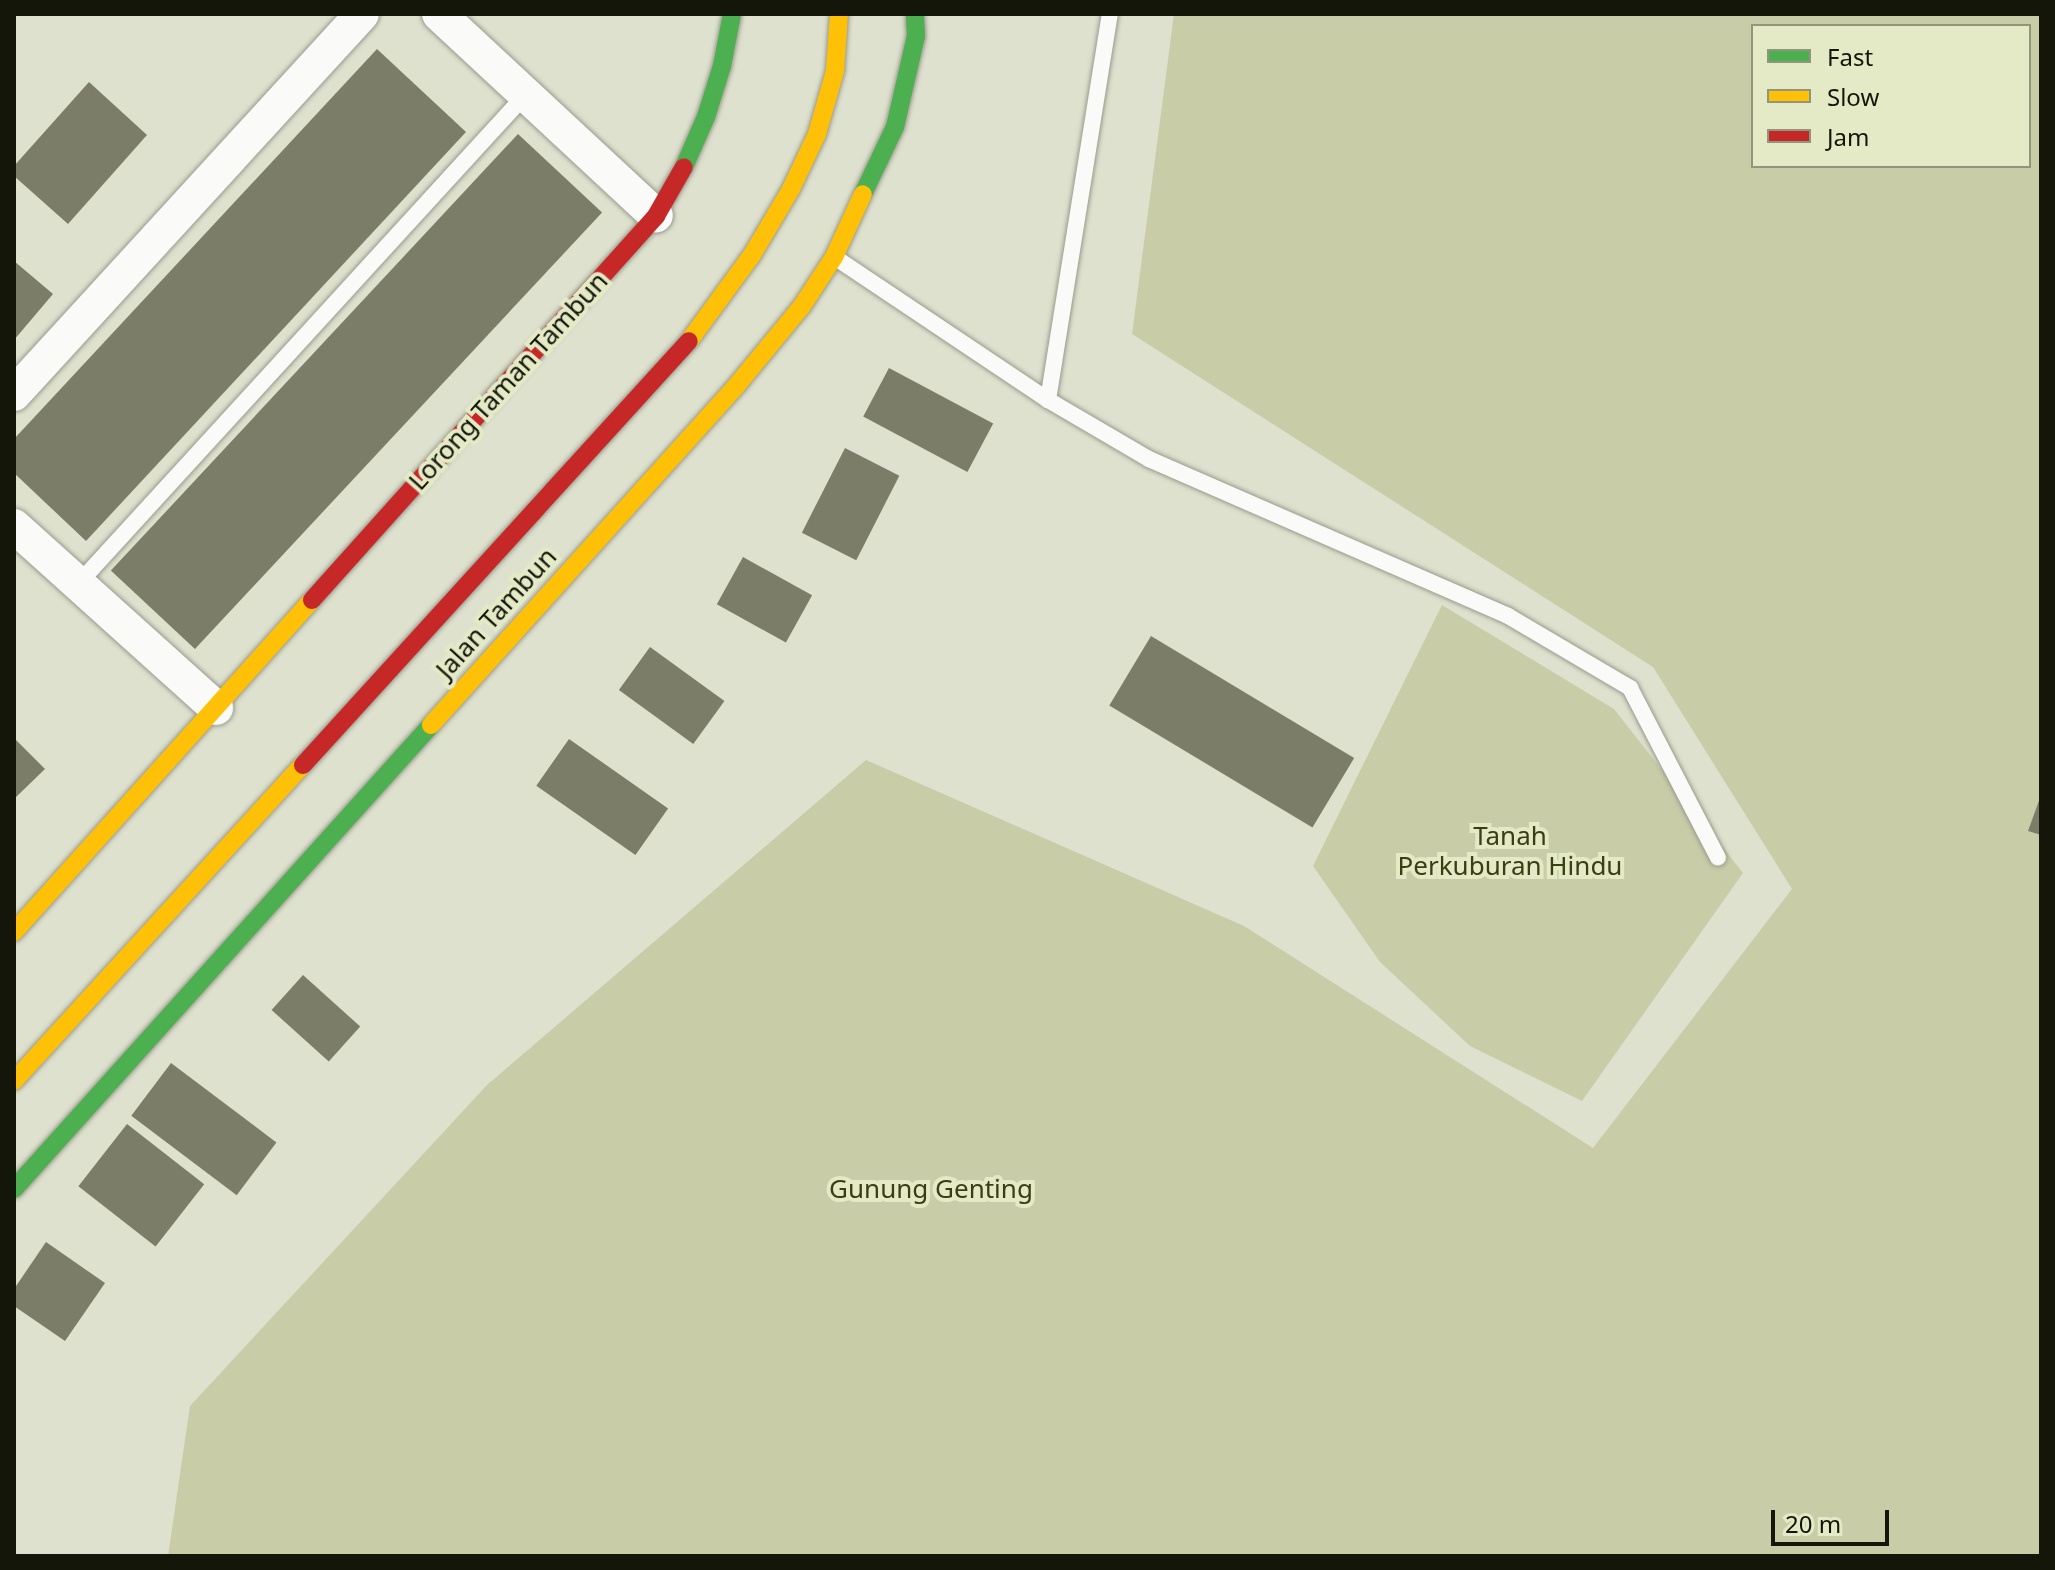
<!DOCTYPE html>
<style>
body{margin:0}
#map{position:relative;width:2055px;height:1570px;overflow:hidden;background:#dee1ce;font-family:"Noto Sans",sans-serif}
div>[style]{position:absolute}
.green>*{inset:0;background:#c8cda8}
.building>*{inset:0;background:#7b7d69;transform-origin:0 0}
.roads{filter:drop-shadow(0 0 2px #999b8c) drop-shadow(0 0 2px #999b8c)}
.lane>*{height:16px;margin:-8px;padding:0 8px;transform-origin:8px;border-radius:8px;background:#fafaf8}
.street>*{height:34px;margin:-17px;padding:0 17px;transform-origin:17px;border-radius:17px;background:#fafaf8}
.fast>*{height:18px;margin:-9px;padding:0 9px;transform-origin:9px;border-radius:9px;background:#4caf50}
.slow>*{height:18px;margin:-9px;padding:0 9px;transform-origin:9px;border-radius:9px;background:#ffc107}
.jam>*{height:18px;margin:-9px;padding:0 9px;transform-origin:9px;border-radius:9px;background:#c62828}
span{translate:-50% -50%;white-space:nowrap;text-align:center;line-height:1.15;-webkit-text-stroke:8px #e4e9c6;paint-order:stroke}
.street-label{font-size:26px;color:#15160a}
.park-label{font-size:26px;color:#3a3e11}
.frame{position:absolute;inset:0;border:16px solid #15160a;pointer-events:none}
.legend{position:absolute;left:1751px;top:24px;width:280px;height:144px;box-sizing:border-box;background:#e4e9c6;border:2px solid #91957b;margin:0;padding:10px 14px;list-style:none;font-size:24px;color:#15160a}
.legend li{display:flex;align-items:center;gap:16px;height:40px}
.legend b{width:40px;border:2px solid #91957b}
.scale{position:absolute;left:1771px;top:1510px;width:118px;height:36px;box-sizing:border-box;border:4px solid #15160a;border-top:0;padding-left:10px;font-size:24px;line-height:28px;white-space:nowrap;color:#15160a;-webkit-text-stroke:6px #e4e9c6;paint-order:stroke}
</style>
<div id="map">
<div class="green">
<i style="clip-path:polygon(evenodd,1174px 14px,2041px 14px,2041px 1556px,168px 1556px,190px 1406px,487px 1085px,866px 760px,1244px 926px,1593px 1148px,1792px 889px,1653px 667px,1132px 334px,1174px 14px,1753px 26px,2029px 26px,2029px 166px,1753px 166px,1753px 26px)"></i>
<i style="clip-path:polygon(1442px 605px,1614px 709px,1743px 873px,1582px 1101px,1470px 1046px,1380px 962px,1313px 866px)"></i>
</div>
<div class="building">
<i style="clip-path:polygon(377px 49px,466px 132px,86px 541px,14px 473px,14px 439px)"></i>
<i style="clip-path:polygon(89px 82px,147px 135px,68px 224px,14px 176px,14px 166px)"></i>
<i style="left:518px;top:134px;width:115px;height:597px;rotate:43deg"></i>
<i style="clip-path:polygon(14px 261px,53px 294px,14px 340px)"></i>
<i style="left:889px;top:368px;width:118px;height:55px;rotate:28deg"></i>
<i style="left:845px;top:448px;width:61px;height:95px;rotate:27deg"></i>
<i style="left:743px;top:557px;width:79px;height:54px;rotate:29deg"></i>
<i style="left:1151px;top:636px;width:237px;height:81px;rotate:31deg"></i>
<i style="left:650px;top:647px;width:92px;height:53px;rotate:36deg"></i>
<i style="clip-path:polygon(14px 738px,45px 769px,14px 799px)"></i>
<i style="left:569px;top:739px;width:121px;height:57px;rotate:35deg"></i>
<i style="clip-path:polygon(2041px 795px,2041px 835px,2028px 831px)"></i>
<i style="left:303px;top:975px;width:77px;height:47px;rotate:42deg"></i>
<i style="left:171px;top:1063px;width:132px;height:66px;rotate:37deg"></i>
<i style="left:127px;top:1124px;width:98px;height:79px;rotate:38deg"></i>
<i style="clip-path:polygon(46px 1242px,105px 1283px,65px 1341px,14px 1306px,14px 1289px)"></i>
</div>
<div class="roads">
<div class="lane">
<i style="left:836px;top:258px;width:255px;rotate:33.8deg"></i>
<i style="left:1048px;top:400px;width:117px;rotate:30.3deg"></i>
<i style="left:1149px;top:459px;width:392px;rotate:23.6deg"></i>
<i style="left:1508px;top:616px;width:142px;rotate:30.5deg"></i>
<i style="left:1630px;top:688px;width:191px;rotate:62.6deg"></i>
<i style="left:1048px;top:400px;width:391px;rotate:-80.9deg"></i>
<i style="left:78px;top:584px;width:665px;rotate:-47.56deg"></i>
</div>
<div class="street">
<i style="left:439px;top:14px;width:296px;rotate:42.9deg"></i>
<i style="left:14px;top:394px;width:515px;rotate:-47.52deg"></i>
<i style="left:14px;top:526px;width:272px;rotate:42deg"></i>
</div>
<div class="fast">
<i style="left:684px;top:167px;width:55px;rotate:-66.3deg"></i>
<i style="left:706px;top:117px;width:53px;rotate:-72.6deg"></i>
<i style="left:722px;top:66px;width:53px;rotate:-79.1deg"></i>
<i style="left:863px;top:194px;width:74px;rotate:-64.5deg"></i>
<i style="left:895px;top:127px;width:93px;rotate:-77deg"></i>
<i style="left:916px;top:36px;width:22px;rotate:-93deg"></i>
<i style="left:14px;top:1189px;width:624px;rotate:-48.05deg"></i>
</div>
<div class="slow">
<i style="left:689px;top:341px;width:107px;rotate:-53.8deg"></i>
<i style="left:752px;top:255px;width:77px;rotate:-59.4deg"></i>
<i style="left:791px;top:189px;width:61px;rotate:-64.7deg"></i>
<i style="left:817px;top:134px;width:66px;rotate:-74.1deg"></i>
<i style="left:835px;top:71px;width:57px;rotate:-86deg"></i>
<i style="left:431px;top:725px;width:457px;rotate:-48deg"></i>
<i style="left:737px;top:385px;width:102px;rotate:-50.6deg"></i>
<i style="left:802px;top:306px;width:59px;rotate:-56.9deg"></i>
<i style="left:834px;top:257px;width:69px;rotate:-65.3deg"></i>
<i style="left:14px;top:932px;width:446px;rotate:-48.1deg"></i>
<i style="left:14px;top:1081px;width:428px;rotate:-47.6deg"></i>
</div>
<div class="jam">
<i style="left:312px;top:600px;width:516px;rotate:-48.14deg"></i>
<i style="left:656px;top:216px;width:56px;rotate:-60.3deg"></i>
<i style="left:303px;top:765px;width:573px;rotate:-47.69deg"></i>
</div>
</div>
<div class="street-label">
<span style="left:508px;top:381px;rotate:-48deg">Lorong Taman Tambun</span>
<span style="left:496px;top:613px;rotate:-48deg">Jalan Tambun</span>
</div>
<div class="park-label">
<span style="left:1510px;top:851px">Tanah<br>Perkuburan Hindu</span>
<span style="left:931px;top:1189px">Gunung Genting</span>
</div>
<div class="frame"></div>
<ul class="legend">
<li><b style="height:10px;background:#4caf50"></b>Fast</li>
<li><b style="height:10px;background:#ffc107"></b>Slow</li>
<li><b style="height:10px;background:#c62828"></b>Jam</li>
</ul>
<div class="scale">20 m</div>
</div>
